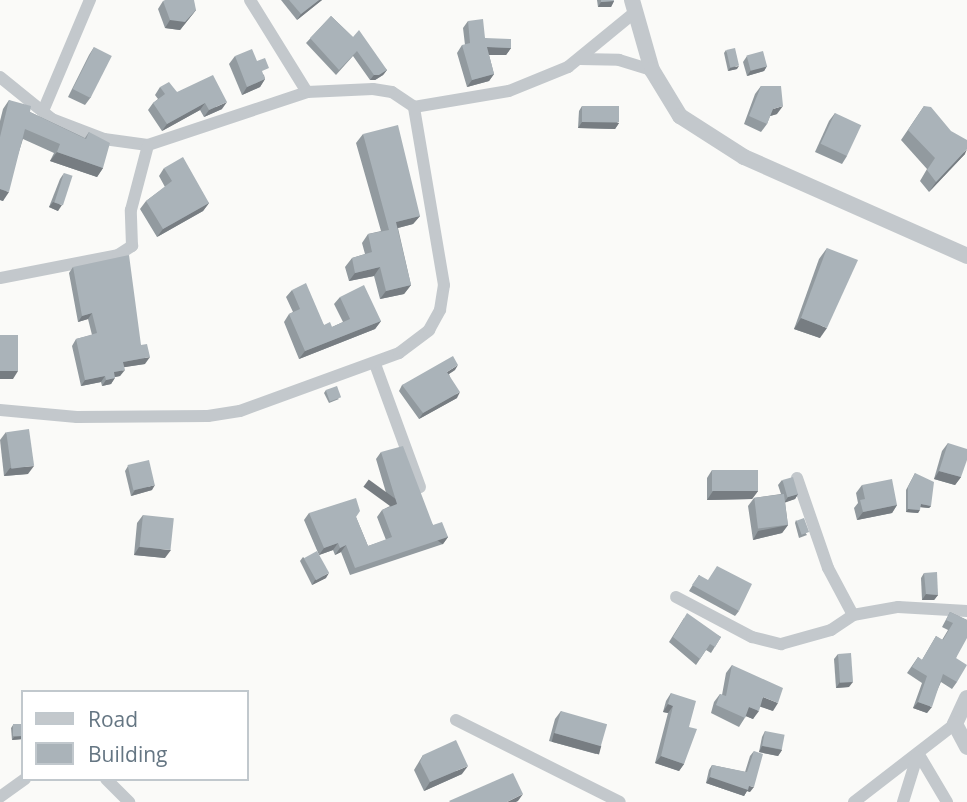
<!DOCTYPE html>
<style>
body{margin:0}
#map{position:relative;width:967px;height:802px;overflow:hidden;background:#fafaf8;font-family:"Open Sans",sans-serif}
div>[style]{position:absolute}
.minor>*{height:12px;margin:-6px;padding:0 6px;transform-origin:6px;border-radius:6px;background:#c3c8cc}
.tertiary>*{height:16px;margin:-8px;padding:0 8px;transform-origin:8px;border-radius:8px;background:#c3c8cc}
.wall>*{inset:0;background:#929a9f}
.shaded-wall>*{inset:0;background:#777d82;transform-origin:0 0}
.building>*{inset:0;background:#aab3b9;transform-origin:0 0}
span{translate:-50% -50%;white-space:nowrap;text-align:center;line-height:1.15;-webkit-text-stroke:7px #fff;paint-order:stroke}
.legend{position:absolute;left:21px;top:690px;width:228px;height:91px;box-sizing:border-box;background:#fff;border:2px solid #c1c8cd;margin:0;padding:9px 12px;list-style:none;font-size:21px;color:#657683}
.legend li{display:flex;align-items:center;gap:14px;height:35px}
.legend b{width:35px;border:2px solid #c1c8cd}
</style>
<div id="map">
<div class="minor">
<i style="left:250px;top:0;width:108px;rotate:58.2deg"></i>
<i style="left:580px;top:59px;width:39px;rotate:1deg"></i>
<i style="left:619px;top:60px;width:34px;rotate:17deg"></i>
<i style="left:0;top:77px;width:67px;rotate:38.9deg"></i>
<i style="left:52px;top:119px;width:56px;rotate:21deg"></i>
<i style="left:104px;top:139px;width:44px;rotate:7.8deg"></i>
<i style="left:148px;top:145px;width:168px;rotate:-18.4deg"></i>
<i style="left:307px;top:92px;width:66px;rotate:-2.6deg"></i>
<i style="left:373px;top:89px;width:19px;rotate:9deg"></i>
<i style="left:392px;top:92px;width:27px;rotate:34deg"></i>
<i style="left:414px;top:107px;width:96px;rotate:-9.6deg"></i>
<i style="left:509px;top:91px;width:64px;rotate:-22.1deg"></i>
<i style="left:568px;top:67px;width:85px;rotate:-39.3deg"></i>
<i style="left:43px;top:111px;width:121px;rotate:-67.1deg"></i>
<i style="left:0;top:278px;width:120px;rotate:-11deg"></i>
<i style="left:118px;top:255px;width:17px;rotate:-33deg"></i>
<i style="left:132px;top:246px;width:36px;rotate:-92deg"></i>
<i style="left:131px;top:210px;width:67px;rotate:-75.3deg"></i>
<i style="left:375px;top:364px;width:131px;rotate:69.9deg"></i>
<i style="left:0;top:410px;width:77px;rotate:5.2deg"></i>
<i style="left:77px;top:417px;width:131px;rotate:-0.4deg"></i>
<i style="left:208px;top:416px;width:32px;rotate:-9deg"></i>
<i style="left:240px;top:411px;width:169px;rotate:-20deg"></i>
<i style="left:399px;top:353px;width:38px;rotate:-37deg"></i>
<i style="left:429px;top:330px;width:23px;rotate:-61deg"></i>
<i style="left:440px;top:310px;width:25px;rotate:-81deg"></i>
<i style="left:444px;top:285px;width:181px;rotate:-99.6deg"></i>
<i style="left:797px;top:478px;width:95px;rotate:71deg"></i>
<i style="left:828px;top:568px;width:53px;rotate:62deg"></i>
<i style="left:676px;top:597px;width:86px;rotate:27.8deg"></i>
<i style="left:752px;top:637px;width:30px;rotate:14deg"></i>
<i style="left:781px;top:644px;width:52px;rotate:-15.6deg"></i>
<i style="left:831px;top:630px;width:27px;rotate:-34deg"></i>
<i style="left:853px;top:615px;width:46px;rotate:-10.1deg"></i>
<i style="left:898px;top:607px;width:69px;rotate:3.3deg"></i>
<i style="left:456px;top:720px;width:183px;rotate:26.6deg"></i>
<i style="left:918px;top:753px;width:57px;rotate:59.4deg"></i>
<i style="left:106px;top:779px;width:33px;rotate:45deg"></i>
<i style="left:0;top:797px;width:31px;rotate:-36deg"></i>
<i style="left:854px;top:802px;width:128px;rotate:-37.7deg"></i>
<i style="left:903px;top:802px;width:47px;rotate:-72.7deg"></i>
</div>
<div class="tertiary">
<i style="left:632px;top:0;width:73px;rotate:74.1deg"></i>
<i style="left:652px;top:70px;width:54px;rotate:58.7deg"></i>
<i style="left:680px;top:116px;width:76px;rotate:32.6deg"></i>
<i style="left:744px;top:157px;width:244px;rotate:23.9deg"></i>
<i style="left:967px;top:698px;width:29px;rotate:115deg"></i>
<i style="left:955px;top:724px;width:26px;rotate:62deg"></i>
</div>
<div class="wall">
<i style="clip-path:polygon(281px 0,322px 0,297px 20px)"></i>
<i style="clip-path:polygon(597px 0,614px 0,614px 1px,611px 7px,598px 7px)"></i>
<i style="clip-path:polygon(163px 1px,196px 10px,180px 30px,165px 28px,158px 9px)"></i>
<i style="clip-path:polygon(331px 16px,387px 70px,383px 75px,375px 80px,370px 80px,353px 56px,336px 75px,306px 43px)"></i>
<i style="clip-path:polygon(468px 21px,485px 38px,511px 48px,506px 55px,489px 55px,494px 74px,489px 81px,467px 87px,457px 53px,462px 45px,465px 45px,463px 28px)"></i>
<i style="clip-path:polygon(94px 47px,91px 97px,85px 105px,68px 97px,89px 55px)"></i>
<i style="clip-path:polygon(726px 50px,737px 69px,728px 71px,724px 53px)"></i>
<i style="clip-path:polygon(235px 56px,264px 75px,265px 79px,260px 87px,242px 95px,229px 64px)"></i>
<i style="clip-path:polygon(747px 56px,767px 66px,764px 71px,747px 76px,743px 62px)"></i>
<i style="clip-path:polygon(761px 86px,777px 114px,770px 116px,767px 124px,761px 132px,744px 124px,755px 94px)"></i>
<i style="clip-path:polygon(160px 87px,177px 92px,222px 109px,204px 117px,200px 110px,162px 131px,148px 110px,153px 103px,158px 99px,155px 95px)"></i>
<i style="clip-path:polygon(9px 100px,30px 112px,85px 138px,89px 132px,103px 168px,97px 177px,50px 161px,54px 153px,23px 139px,3px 201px,0 200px,0 121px,3px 109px)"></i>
<i style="clip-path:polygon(582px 106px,619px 123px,615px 129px,578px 128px,579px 111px)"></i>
<i style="clip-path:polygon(924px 106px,965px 154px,929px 192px,920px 181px,927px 169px,901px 140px)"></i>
<i style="clip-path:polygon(835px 113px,847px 156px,842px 164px,815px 152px,829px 121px)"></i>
<i style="clip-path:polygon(363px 134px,420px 216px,413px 224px,398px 228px,411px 285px,404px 294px,380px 299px,374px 276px,349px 281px,345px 267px,352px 258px,365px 254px,362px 243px,368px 234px,381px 231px,356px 143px)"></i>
<i style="clip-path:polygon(164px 168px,209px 203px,203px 211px,157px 237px,140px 209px,146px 201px,165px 187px,159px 176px)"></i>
<i style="clip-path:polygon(64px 173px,58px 211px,49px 207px,60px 179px)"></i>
<i style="clip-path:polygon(827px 248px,820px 338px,794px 329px,819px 259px)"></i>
<i style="clip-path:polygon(73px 267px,141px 345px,145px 364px,124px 367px,120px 376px,115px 377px,111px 384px,102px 386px,101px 382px,81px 386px,72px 346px,76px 339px,92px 335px,88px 319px,78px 322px,69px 273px)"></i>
<i style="clip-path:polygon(292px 290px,324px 325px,332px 327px,343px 322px,334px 304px,340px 297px,381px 321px,375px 329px,299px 359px,284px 322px,289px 314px,293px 312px,286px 297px)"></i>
<i style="clip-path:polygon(455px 370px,449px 374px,457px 398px,419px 419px,399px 391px,402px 385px)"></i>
<i style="clip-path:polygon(326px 390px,339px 399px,329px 403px,324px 393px)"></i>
<i style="clip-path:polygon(6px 432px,28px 474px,4px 476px,0 440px)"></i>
<i style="clip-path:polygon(948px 443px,961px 477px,955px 485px,934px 479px,942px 451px)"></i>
<i style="clip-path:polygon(381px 452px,433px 525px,448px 537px,443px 544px,350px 575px,341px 552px,335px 555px,333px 550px,319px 555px,304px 520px,309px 513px,356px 517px,368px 546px,386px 540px,377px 517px,382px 510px,390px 506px,376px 459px)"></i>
<i style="clip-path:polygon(128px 466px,152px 490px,131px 496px,125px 471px)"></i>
<i style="clip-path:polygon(712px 470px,758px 491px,752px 499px,707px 500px,707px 478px)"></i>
<i style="clip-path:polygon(915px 473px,931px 506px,929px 508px,920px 507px,918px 513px,906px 512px,906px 490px)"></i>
<i style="clip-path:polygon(782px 480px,798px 494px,795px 499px,785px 502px,788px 525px,782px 533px,753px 540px,748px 506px,754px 498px,781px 494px,778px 485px)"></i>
<i style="clip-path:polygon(862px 485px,897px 505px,892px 513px,857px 520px,854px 508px,858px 503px,856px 493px)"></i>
<i style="clip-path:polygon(143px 515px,165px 558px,134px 555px,137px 523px)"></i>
<i style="clip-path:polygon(796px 520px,807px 535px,799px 538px,795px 523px)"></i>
<i style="clip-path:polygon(303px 557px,326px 578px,312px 585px,300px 561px)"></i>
<i style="clip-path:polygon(924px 573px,938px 595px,934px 600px,922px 600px,921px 578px)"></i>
<i style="clip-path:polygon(699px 575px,739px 611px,735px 616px,689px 591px)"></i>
<i style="clip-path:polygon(950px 612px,967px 620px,956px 658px,957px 682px,952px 689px,941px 682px,927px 713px,913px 708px,922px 683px,907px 673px,918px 657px,922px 660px,936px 636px,942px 640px,948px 630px,942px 627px)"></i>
<i style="clip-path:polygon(684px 618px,721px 637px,711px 653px,706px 650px,696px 665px,669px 642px)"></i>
<i style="clip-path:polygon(838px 654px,849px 687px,836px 688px,834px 659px)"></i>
<i style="clip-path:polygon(732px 665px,773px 711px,760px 706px,753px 719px,746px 716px,739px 727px,711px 713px,714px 702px,720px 694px,722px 695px,726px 673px)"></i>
<i style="clip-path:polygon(671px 693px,689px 727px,684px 764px,679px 771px,655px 763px,668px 713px,663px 712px,666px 701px)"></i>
<i style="clip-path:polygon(561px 711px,601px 746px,596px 754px,549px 741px,555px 719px)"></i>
<i style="clip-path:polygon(23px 724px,23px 739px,12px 740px,11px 728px,13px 725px)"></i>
<i style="clip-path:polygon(765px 731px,782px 750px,778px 756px,759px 752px,762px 737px)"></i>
<i style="clip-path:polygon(754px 751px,750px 792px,747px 791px,744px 796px,706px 783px,709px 770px,712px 765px,745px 772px,750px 756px)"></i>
<i style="clip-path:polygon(423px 755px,462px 774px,424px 791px,414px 770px)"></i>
</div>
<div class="shaded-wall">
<i style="clip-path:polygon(319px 0,322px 0,297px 20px,301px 14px)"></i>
<i style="clip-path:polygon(614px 1px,611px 7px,598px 7px,601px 2px)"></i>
<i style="clip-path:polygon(196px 10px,180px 30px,165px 28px,170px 20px)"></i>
<i style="clip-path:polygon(487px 47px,511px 48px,506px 55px,482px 55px)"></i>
<i style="clip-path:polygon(739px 66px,737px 69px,728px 71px,730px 68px)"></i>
<i style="clip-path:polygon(767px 66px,764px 71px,747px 76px,751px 70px)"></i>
<i style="clip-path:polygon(387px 70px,383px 75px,375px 80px,370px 80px,374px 75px)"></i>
<i style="clip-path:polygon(494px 74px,489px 81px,467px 87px,472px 80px)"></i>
<i style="clip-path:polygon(265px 79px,260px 87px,242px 95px,247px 87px)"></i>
<i style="clip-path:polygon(227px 102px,222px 109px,204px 117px,209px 110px)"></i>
<i style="clip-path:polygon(205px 103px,200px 110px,162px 131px,167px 124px)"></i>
<i style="clip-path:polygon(783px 106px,777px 114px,767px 117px,773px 109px)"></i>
<i style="clip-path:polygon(582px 122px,619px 123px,615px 129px,578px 128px)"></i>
<i style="clip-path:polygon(967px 149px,965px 154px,929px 192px,936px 182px)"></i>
<i style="clip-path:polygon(57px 152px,103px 168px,97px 177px,50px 161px)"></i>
<i style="clip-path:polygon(0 189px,9px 192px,3px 201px,0 200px)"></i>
<i style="clip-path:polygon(53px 202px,62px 205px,58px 211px,49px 207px)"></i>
<i style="clip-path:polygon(209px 203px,203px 211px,157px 237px,163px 229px)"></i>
<i style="clip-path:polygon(420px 216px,413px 224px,390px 230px,396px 222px)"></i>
<i style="clip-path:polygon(380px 267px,374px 276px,349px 281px,355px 273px)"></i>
<i style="clip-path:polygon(411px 285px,404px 294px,380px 299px,386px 291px)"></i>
<i style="clip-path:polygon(92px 313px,88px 319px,78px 322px,82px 316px)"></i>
<i style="clip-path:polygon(801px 318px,827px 328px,820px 338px,794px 329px)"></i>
<i style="clip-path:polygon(381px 321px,375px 329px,299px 359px,305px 351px)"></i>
<i style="clip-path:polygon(150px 357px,145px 364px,119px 368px,123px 362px)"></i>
<i style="clip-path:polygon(458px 365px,455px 370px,444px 377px,447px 372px)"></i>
<i style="clip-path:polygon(125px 370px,120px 376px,110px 378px,114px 372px)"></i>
<i style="clip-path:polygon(0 371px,18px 371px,13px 379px,0 379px)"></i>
<i style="clip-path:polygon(105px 376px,101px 382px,81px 386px,85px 380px)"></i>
<i style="clip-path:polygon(115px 378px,111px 384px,102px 386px,106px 380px)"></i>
<i style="clip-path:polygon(460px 392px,457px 398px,419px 419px,423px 413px)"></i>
<i style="clip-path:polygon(34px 466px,28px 474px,4px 476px,10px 468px)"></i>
<i style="clip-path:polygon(939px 471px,961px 477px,955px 485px,934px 479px)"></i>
<i style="clip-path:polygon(155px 485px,152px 490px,131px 496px,135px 490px)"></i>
<i style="clip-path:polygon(713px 491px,758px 491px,752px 499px,707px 500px)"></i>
<i style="clip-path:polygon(798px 494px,795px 499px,784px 503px,788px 497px)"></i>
<i style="clip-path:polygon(921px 504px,931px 506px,929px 508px,919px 507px)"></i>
<i style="clip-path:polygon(897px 505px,892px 513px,857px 520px,863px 512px)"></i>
<i style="clip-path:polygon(908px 509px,920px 510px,918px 513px,906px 512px)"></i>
<i style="clip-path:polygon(788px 525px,782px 533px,753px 540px,758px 531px)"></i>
<i style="left:448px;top:537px;width:9px;height:98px;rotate:126deg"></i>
<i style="clip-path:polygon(338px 543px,333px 550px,319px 555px,324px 548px)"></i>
<i style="clip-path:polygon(346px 545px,341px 552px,335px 555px,340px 548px)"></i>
<i style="clip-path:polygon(139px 547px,171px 550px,165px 558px,134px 555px)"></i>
<i style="clip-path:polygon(329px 573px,326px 578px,312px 585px,315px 580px)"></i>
<i style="clip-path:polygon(926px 594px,938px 595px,934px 600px,922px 600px)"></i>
<i style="clip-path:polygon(840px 682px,853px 682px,849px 687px,836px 688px)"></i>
<i style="clip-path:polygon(763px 697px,778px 703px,773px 711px,758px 706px)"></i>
<i style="clip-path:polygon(918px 702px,932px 707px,927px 713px,913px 708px)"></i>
<i style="clip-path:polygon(668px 704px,673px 706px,668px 713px,663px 712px)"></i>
<i style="clip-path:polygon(749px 707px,759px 711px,753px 719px,743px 715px)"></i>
<i style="left:554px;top:733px;width:49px;height:9px;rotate:15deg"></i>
<i style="clip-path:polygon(23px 736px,23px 739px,12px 740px,14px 737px)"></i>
<i style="clip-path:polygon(762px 746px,782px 750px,778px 756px,759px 752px)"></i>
<i style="clip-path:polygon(661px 756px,684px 764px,679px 771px,655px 763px)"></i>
<i style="clip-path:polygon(468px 766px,462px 774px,424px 791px,430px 782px)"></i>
<i style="clip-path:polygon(710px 777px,749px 786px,754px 787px,750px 792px,747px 791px,744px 796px,706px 783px)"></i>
<i style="clip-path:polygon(523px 794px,518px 801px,516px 802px,507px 802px)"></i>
</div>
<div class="building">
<i style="clip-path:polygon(165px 0,194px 0,196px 10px,185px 22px,170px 20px,163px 1px)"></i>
<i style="clip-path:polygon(289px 0,319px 0,301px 14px)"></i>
<i style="clip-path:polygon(601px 0,614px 0,614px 1px,601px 2px)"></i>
<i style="clip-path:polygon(331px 16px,353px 37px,359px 30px,387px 70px,379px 75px,374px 75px,357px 51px,339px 70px,310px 38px)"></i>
<i style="clip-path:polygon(483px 19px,485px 38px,511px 39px,511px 48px,487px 47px,494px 74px,472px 80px,462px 45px,470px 43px,468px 21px)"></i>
<i style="left:94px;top:47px;width:20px;height:47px;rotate:27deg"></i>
<i style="left:735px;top:48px;width:18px;height:9px;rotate:77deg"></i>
<i style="clip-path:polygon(252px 49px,257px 61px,265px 58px,269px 68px,262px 71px,265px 79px,247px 87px,235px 56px)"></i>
<i style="left:763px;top:51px;width:16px;height:17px;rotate:75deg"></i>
<i style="clip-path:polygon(213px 75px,227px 102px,209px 110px,205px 103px,167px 124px,153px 103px,165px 94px,160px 87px,169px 82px,177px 92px)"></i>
<i style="clip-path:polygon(761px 86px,781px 86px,783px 106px,773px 109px,767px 124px,749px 116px)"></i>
<i style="clip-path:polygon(9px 100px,31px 106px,30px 112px,86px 139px,89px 132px,110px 143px,103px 168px,57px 152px,60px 144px,25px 129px,9px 192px,0 189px,0 137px)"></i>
<i style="left:582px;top:106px;width:37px;height:16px"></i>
<i style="clip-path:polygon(924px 106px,931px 107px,951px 131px,967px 140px,967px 149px,936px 182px,927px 170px,935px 158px,908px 130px)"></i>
<i style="left:835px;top:113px;width:29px;height:34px;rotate:25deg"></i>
<i style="clip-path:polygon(398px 125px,420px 216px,396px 222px,411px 285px,386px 291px,380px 267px,355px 273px,352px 258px,372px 252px,368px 234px,389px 230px,363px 134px)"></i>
<i style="clip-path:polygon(183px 157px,209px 203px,163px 229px,146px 201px,172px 181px,164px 168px)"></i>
<i style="left:64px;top:173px;width:9px;height:31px;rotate:18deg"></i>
<i style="clip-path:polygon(827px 248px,858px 260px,827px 328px,801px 318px)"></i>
<i style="clip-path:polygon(129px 255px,141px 345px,147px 344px,150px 357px,123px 362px,125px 370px,114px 372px,115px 378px,106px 380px,105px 376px,85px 380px,76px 339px,97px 333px,92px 313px,82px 316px,73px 267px)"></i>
<i style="clip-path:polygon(306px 283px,324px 325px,330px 322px,332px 327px,350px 319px,340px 297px,364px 285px,381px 321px,305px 351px,289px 314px,300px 309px,292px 290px)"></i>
<i style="left:0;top:335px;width:18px;height:36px"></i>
<i style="clip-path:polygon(453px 356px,458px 365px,447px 372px,460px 392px,423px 413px,402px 385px)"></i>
<i style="left:337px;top:386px;width:12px;height:12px;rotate:70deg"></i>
<i style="left:29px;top:429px;width:37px;height:23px;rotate:82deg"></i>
<i style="clip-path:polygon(948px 443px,967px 449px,967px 460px,961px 477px,939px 471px)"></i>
<i style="clip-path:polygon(403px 446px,433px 525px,442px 522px,448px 537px,355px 568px,346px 545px,340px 548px,338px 543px,324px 548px,309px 513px,356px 498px,360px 511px,356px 517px,368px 546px,392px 537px,382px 510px,397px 504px,381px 452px)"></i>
<i style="left:149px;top:460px;width:26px;height:22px;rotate:77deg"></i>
<i style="left:712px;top:470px;width:46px;height:21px"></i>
<i style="clip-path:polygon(915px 473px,934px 482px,931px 506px,921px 504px,920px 510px,908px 509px,908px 487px)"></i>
<i style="left:793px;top:477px;width:18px;height:11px;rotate:74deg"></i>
<i style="clip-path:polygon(892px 479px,897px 505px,863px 512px,860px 500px,865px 499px,862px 485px)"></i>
<i style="left:784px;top:494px;width:31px;height:30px;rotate:83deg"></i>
<i style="left:143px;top:515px;width:31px;height:32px;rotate:6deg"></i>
<i style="left:804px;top:518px;width:15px;height:8px;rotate:70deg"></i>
<i style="left:317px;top:551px;width:25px;height:15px;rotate:61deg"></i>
<i style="clip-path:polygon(717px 566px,752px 584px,739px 611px,692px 585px,699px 575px,708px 580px)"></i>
<i style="clip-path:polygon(937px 572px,938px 595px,926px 594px,924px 573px)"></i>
<i style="clip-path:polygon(950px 612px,967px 620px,967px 638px,956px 658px,967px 665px,957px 682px,943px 674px,932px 707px,918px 702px,927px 676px,912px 667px,918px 657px,922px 660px,936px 636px,943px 640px,953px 623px,946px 620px)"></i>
<i style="clip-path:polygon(687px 613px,721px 637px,715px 647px,710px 644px,700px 659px,673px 637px)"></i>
<i style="left:851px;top:653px;width:29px;height:13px;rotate:86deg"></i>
<i style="clip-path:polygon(732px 665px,783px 688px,778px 703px,763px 697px,759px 711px,749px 707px,745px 718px,716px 705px,720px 694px,726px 696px)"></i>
<i style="clip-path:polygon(671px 693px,696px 701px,689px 727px,697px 729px,684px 764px,661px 756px,673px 706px,668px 704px)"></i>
<i style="left:561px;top:711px;width:48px;height:23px;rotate:16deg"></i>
<i style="left:23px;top:724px;width:12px;height:10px;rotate:90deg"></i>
<i style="left:765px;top:731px;width:20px;height:15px;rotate:11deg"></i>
<i style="clip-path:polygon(456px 740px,468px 766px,430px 782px,420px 762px,423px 755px)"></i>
<i style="clip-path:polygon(754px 751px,763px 754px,754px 787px,749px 786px,748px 790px,710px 777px,712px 765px,747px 772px)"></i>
<i style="clip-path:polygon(513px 773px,523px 794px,507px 802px,450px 802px,449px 801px)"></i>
</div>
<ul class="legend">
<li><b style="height:9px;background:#c3c8cc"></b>Road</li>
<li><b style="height:19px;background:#aab3b9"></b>Building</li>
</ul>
</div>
